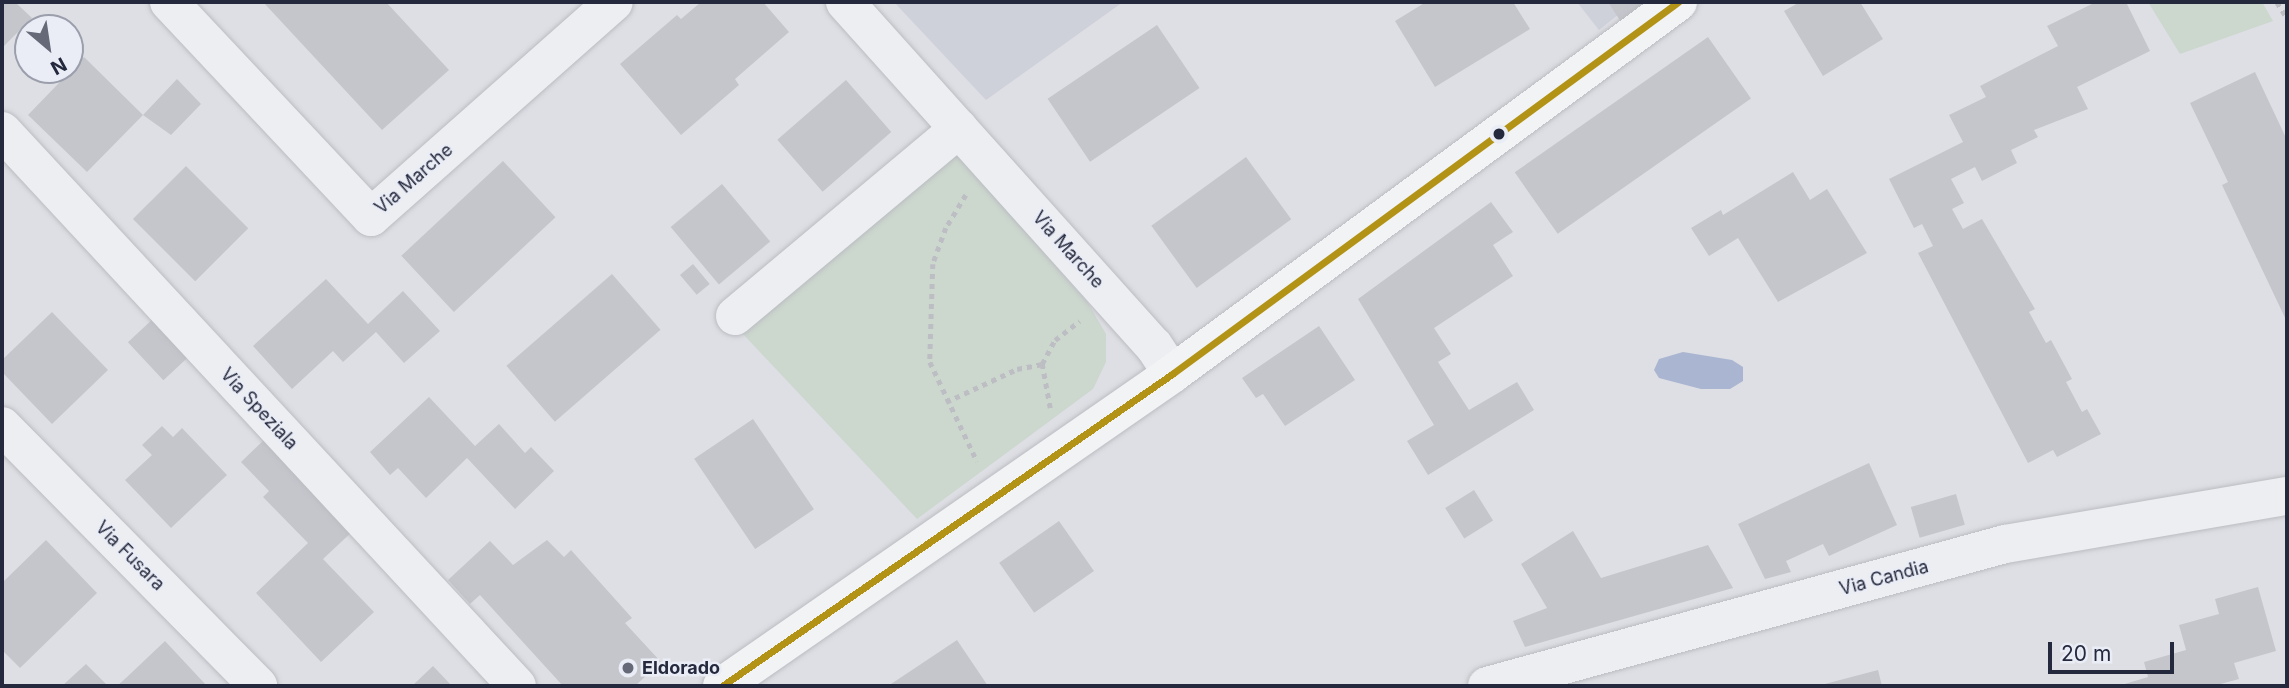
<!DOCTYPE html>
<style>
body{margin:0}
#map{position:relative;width:2289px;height:688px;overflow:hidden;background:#dedfe4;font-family:Inter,sans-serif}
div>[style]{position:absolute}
.built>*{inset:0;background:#ced0da}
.green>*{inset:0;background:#ccd7ce}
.water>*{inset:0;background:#aab5d2}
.building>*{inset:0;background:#c5c6cc;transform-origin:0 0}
.path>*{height:4.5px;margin-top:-2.25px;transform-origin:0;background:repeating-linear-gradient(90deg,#bdbec4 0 5px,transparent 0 10px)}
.roads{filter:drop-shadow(0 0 2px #bbbcc2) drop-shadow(0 0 2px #bbbcc2)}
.minor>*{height:38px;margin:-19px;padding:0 19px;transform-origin:19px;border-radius:19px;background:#edeef1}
.major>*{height:38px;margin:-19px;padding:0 19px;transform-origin:19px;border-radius:19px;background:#f2f3f5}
.bus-1>*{height:7px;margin:-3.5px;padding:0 3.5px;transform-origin:3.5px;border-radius:3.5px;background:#b29316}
.dots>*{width:19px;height:19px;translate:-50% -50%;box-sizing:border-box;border:4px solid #eaedf5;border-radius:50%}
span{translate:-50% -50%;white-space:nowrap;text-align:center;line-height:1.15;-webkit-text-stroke:5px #eaedf5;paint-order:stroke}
.street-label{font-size:18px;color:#24293e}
.poi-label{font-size:18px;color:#24293e;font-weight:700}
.left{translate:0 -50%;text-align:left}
.frame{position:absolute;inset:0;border:4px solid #24293e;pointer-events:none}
.north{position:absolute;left:14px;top:14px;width:70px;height:70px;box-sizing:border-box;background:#eaedf5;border:2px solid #9b9fac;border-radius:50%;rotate:151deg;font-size:19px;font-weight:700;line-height:28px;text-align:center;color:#24293e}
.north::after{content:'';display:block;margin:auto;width:24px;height:32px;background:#656978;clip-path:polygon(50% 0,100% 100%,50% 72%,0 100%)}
.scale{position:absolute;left:2048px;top:642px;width:126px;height:32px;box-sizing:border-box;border:4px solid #24293e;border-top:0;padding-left:9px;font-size:21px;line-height:24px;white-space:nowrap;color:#24293e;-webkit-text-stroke:5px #eaedf5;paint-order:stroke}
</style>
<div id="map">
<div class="built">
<i style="clip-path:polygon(894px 2px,1123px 2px,986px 100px)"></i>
<i style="clip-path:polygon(1577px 2px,1634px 2px,1599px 30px)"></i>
</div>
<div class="green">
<i style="clip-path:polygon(2148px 2px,2262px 2px,2273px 21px,2180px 54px)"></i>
<i style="clip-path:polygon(955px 151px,1088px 303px,1106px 334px,1106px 362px,1093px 389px,917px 519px,742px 333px)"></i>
</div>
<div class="water">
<i style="clip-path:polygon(1683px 352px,1732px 360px,1743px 367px,1743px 381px,1730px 389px,1701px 389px,1659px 378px,1654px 370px,1659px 359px)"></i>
</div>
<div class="building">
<i style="clip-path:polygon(2px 2px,15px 2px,32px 18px,2px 48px)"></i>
<i style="clip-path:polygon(263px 2px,386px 2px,449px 70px,382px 130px)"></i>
<i style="clip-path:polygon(701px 2px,763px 2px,789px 32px,735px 79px,739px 85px,681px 135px,620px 64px,677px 15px,681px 19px)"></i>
<i style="clip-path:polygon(1426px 2px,1513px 2px,1530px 29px,1435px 87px,1395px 21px)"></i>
<i style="clip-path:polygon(1608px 2px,1650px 2px,1621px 22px)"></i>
<i style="clip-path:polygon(1800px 2px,1860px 2px,1883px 39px,1823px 76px,1784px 11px)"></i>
<i style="clip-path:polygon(2096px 2px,2126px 2px,2150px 51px,2077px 87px,2088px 109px,2034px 130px,2038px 137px,2011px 150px,2017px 163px,1982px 181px,1975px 167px,1951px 179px,1964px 203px,1952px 209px,1963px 229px,1982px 219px,2035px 309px,2029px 312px,2046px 343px,2051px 340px,2072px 379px,2066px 382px,2082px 412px,2087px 409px,2101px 434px,2057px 457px,2053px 450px,2028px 463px,1918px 253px,1933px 246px,1922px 224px,1914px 228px,1889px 179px,1963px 142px,1949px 115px,1986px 97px,1980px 86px,2058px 46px,2047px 26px)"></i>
<i style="left:1157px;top:25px;width:76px;height:132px;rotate:56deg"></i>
<i style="left:1708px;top:37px;width:75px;height:236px;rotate:55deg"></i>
<i style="clip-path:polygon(84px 57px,143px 115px,177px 79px,201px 104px,171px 135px,143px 115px,87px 172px,28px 115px)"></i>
<i style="clip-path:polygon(2255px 72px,2287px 140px,2287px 322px,2222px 185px,2228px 182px,2190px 103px)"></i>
<i style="left:846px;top:80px;width:69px;height:91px;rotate:49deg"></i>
<i style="left:1246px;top:157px;width:77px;height:117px;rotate:54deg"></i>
<i style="left:503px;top:161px;width:77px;height:139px;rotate:47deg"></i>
<i style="left:186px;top:166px;width:88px;height:75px;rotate:45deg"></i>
<i style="clip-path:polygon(1793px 172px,1810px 200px,1827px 189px,1867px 253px,1778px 302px,1738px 238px,1709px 256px,1691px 228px,1721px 210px,1723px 215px)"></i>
<i style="left:722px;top:184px;width:75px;height:67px;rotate:50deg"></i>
<i style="clip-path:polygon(1491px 202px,1513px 232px,1493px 245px,1513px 276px,1434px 328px,1451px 354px,1438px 362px,1469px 410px,1517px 382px,1534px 410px,1428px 475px,1407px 441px,1434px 425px,1358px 299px)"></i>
<i style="left:693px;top:264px;width:26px;height:17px;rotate:50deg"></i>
<i style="left:612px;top:274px;width:74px;height:140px;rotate:49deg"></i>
<i style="clip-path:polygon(326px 279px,368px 324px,403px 291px,440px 331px,404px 363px,376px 332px,343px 362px,333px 351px,292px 389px,253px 346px)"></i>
<i style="clip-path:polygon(52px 312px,108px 370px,52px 424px,2px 372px,2px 360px)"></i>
<i style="left:155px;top:317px;width:52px;height:37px;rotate:47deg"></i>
<i style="clip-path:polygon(1319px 326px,1355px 380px,1285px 426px,1263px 394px,1256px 398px,1242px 378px)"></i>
<i style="clip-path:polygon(429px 397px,475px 446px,499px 424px,525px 453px,531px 447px,554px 471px,515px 509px,467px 458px,426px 498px,398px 468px,390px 475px,370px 452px)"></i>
<i style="left:753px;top:419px;width:109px;height:71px;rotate:56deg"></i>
<i style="clip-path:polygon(162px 426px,173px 437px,182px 428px,227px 475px,171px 528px,125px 480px,152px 455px,142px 445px)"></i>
<i style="clip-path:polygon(267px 437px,354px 530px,323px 559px,374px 612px,321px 662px,256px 593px,308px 543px,263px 497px,269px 491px,241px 462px)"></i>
<i style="clip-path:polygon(1869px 463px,1897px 525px,1829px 556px,1823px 544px,1786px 561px,1791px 572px,1765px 579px,1738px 524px)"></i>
<i style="left:1474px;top:490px;width:36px;height:34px;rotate:58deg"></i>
<i style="left:1956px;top:494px;width:32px;height:47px;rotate:74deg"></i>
<i style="left:1059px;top:521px;width:61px;height:73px;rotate:55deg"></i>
<i style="clip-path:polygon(1573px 531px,1601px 578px,1708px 545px,1733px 588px,1525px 647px,1513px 621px,1547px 608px,1521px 564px)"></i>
<i style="clip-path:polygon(46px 540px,97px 593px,20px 668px,2px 650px,2px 583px)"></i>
<i style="clip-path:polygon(547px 540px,564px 557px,571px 550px,632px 618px,625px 623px,661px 662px,635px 686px,563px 686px,480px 595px,470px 604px,448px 580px,490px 541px,513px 565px)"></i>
<i style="clip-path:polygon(2258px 587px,2276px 651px,2234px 663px,2239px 679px,2213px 686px,2118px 686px,2148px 677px,2144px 662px,2186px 650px,2179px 625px,2219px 614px,2215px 599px)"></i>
<i style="clip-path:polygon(957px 640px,988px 686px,888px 686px)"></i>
<i style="clip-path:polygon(165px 641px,207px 686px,117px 686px,127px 677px)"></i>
<i style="clip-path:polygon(86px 664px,108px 686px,62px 686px)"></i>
<i style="clip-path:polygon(433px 666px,452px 686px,412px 686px)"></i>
<i style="clip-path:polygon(1878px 670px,1882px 686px,1821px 686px,1821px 685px)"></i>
</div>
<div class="path">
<i style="left:2277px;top:2px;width:19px;rotate:58deg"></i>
<i style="left:966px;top:195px;width:39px;rotate:121deg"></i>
<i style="left:946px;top:228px;width:38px;rotate:110deg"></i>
<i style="left:933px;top:264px;width:98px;rotate:91.8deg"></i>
<i style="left:930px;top:362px;width:110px;rotate:64.6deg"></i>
<i style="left:946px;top:402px;width:78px;rotate:-24.9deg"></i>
<i style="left:1017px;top:369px;width:25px;rotate:-11deg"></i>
<i style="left:1050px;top:408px;width:45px;rotate:-100.3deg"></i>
<i style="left:1042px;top:364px;width:27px;rotate:-62deg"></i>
<i style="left:1055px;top:340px;width:31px;rotate:-38deg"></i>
</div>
<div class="roads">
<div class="minor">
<i style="left:169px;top:2px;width:295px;rotate:46.8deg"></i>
<i style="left:371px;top:217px;width:324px;rotate:-41.5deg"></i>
<i style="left:845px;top:2px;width:462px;rotate:48.1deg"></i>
<i style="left:1154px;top:346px;width:33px;rotate:57deg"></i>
<i style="left:2px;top:131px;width:757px;rotate:47.14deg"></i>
<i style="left:735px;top:316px;width:292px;rotate:-39.9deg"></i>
<i style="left:2px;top:426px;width:365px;rotate:45.4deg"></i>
<i style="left:1487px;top:686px;width:537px;rotate:-15.33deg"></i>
<i style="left:2005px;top:544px;width:286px;rotate:-9.7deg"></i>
</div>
<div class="major">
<i style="left:722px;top:686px;width:548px;rotate:-34.73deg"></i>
<i style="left:1172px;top:374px;width:628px;rotate:-36.32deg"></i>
</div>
</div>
<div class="bus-1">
<i style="left:722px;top:686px;width:548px;rotate:-34.73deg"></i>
<i style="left:1172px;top:374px;width:628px;rotate:-36.32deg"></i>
</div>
<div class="dots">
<i style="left:1499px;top:134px;background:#24293e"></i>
<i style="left:628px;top:668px;background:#656978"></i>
</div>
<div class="street-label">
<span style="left:414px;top:179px;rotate:-41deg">Via Marche</span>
<span style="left:1068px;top:250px;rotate:48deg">Via Marche</span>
<span style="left:259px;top:409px;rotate:47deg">Via Speziala</span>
<span style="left:130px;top:556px;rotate:45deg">Via Fusara</span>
<span style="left:1884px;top:578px;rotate:-15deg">Via Candia</span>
</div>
<div class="poi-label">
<span class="left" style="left:642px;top:668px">Eldorado</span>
</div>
<div class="frame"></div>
<div class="north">N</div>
<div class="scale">20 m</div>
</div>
